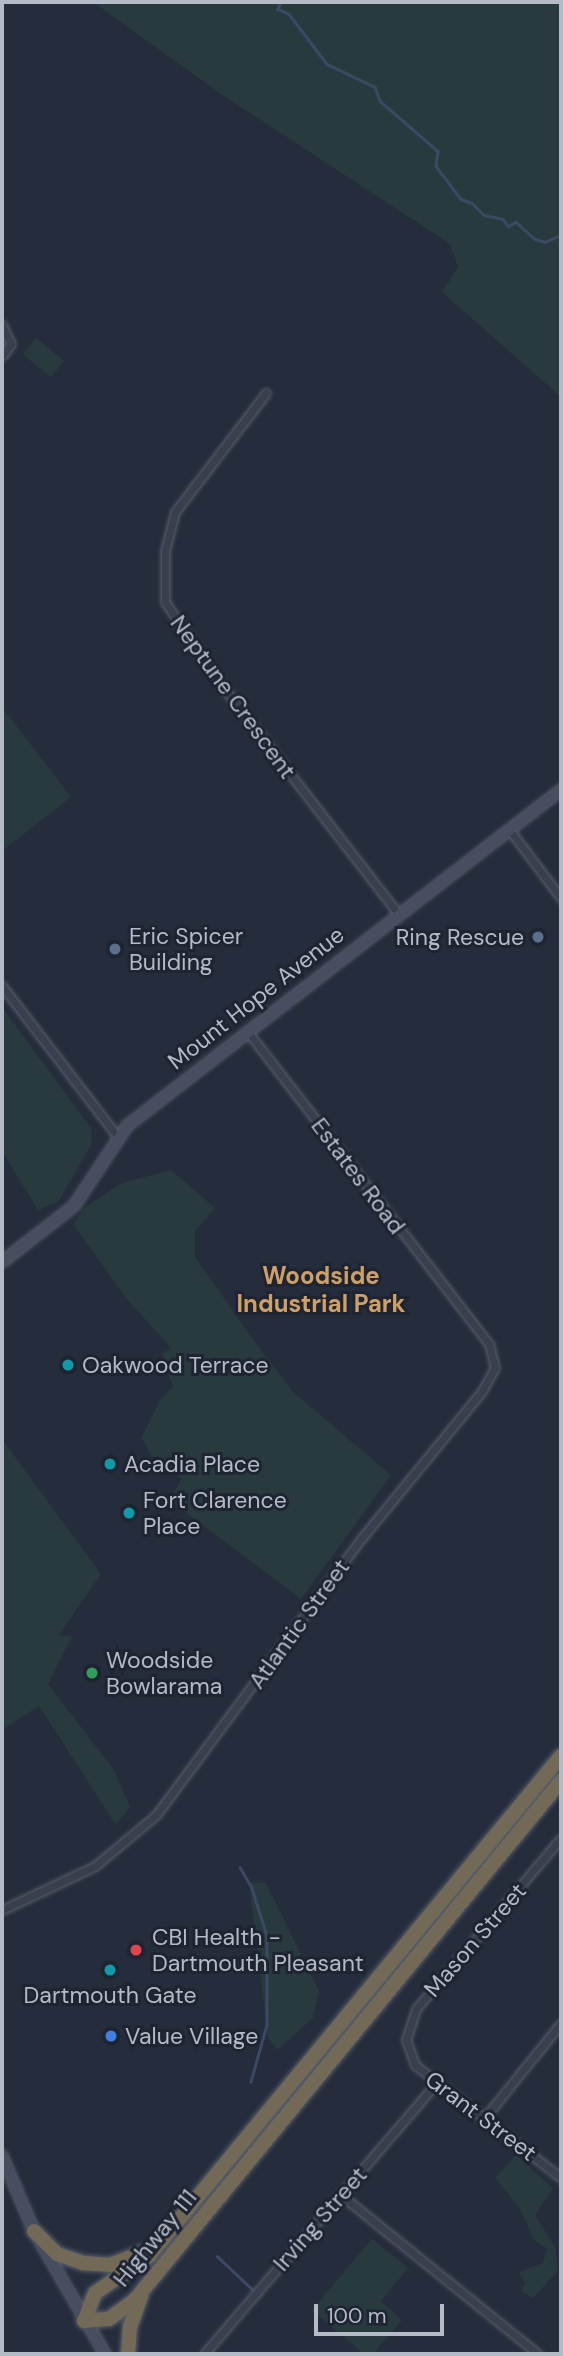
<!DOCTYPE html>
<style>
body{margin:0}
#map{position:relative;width:563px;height:2356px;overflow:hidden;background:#252d3c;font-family:"DM Sans",sans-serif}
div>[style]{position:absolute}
.green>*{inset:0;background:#283a3e;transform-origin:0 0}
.stream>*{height:2.5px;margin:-1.25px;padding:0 1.25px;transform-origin:1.25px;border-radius:1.25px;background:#3c4964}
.roads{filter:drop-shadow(0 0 2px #575d6a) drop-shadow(0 0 2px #575d6a)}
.street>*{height:7px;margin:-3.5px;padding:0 3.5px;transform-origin:3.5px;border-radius:3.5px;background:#393f4c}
.secondary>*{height:10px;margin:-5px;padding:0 5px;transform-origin:5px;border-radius:5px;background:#484e5f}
.highway>*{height:14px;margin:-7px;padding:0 7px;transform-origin:7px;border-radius:7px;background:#726a57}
.dots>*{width:19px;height:19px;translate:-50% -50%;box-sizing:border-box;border:4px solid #1e2431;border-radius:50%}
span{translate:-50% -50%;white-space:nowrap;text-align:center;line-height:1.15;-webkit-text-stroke:6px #1e2431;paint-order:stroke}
.street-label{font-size:23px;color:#b5bac7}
.poi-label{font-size:23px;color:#b5bac7}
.left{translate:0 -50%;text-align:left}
.right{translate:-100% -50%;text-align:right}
.neighbourhood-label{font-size:24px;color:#cda06a;font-weight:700}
.frame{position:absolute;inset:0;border:4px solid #b5bac7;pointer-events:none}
.scale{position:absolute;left:314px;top:2304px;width:130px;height:32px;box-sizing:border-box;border:4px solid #b5bac7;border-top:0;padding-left:9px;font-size:21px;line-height:24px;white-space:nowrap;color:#b5bac7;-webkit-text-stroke:5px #1e2431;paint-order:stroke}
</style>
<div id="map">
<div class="green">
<i style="clip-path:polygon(93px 2px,561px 2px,561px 397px,442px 292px,458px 267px,450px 244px,221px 94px)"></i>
<i style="left:36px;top:338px;width:36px;height:21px;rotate:39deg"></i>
<i style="clip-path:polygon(2px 707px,71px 797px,2px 851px)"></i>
<i style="clip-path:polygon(2px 1007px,91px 1128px,92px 1143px,59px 1201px,38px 1210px,2px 1151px)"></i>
<i style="clip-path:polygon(171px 1170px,215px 1208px,195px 1231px,195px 1257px,255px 1342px,293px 1392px,391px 1475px,301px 1599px,169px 1500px,182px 1479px,159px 1457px,151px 1456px,142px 1437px,160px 1400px,173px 1387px,162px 1354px,171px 1348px,126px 1298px,73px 1224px,84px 1208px,122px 1183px)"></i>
<i style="clip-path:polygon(2px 1439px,101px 1574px,59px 1635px,72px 1637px,48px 1684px,114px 1770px,130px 1807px,116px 1825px,39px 1706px,2px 1730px)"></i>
<i style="clip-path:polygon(249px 1882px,266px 1883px,319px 1991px,313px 2018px,277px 2050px,268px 2038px)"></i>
<i style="clip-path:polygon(516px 2155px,553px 2188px,535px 2215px,555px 2247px,558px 2271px,533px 2298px,521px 2291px,525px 2283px,519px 2272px,543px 2263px,547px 2249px,534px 2240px,520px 2209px,495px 2178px)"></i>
<i style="clip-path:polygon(372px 2239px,408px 2268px,381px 2301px,402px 2320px,373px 2354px,364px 2354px,312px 2310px)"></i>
</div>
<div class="stream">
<i style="left:281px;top:2px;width:8px;rotate:113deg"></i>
<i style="left:278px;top:9px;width:12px;rotate:24deg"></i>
<i style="left:289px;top:14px;width:63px;rotate:52.8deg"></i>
<i style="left:327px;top:64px;width:53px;rotate:25.6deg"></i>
<i style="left:375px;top:87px;width:15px;rotate:70deg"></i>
<i style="left:380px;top:101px;width:77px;rotate:40.8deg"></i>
<i style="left:438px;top:151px;width:15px;rotate:98deg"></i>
<i style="left:436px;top:166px;width:41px;rotate:52.9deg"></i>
<i style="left:461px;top:199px;width:12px;rotate:20deg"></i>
<i style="left:472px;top:203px;width:17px;rotate:45deg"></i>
<i style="left:484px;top:215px;width:19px;rotate:12deg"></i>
<i style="left:503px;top:219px;width:9px;rotate:54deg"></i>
<i style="left:508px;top:226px;width:9px;rotate:-27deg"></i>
<i style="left:516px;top:222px;width:25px;rotate:42deg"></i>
<i style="left:535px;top:239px;width:10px;rotate:17deg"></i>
<i style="left:545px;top:242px;width:17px;rotate:-24deg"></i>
<i style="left:240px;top:1867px;width:24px;rotate:60deg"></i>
<i style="left:252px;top:1888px;width:50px;rotate:72.6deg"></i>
<i style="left:267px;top:1936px;width:89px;rotate:90deg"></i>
<i style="left:267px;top:2025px;width:59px;rotate:105.7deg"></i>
<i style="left:217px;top:2256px;width:48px;rotate:43.3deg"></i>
</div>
<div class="roads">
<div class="street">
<i style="left:2px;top:325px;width:21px;rotate:65deg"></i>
<i style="left:11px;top:344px;width:15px;rotate:127deg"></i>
<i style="left:266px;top:393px;width:150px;rotate:127.4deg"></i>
<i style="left:175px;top:512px;width:40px;rotate:104.4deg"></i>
<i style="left:165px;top:551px;width:51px;rotate:90deg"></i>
<i style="left:165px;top:602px;width:108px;rotate:55.6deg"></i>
<i style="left:226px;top:691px;width:283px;rotate:52.3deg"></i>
<i style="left:511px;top:832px;width:83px;rotate:52.9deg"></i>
<i style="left:2px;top:986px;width:190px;rotate:52.5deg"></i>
<i style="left:561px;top:1838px;width:224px;rotate:130.3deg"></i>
<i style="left:416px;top:2009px;width:33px;rotate:108deg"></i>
<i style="left:406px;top:2040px;width:27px;rotate:70deg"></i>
<i style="left:415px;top:2065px;width:185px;rotate:37.7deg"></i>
<i style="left:2px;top:1910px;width:103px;rotate:-25.3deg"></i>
<i style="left:95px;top:1866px;width:80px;rotate:-39.9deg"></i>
<i style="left:156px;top:1815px;width:344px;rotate:-53.4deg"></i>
<i style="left:361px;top:1539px;width:191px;rotate:-50.7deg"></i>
<i style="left:482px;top:1391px;width:26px;rotate:-61deg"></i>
<i style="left:495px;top:1368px;width:25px;rotate:-104deg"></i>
<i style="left:489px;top:1344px;width:396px;rotate:-127.7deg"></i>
<i style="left:486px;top:2116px;width:119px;rotate:-51.1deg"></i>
<i style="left:341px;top:2195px;width:253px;rotate:38.9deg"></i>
<i style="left:204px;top:2354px;width:357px;rotate:-49.4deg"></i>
</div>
<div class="secondary">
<i style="left:2px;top:1262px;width:91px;rotate:-37.9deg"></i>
<i style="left:74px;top:1206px;width:96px;rotate:-56.5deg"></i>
<i style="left:127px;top:1126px;width:549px;rotate:-37.75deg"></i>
<i style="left:2px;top:2156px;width:82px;rotate:66.9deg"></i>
<i style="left:34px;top:2231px;width:142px;rotate:60deg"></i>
</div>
<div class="highway">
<i style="left:561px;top:1756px;width:648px;rotate:129.49deg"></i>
<i style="left:149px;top:2256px;width:65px;rotate:145.6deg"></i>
<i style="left:95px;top:2293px;width:30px;rotate:111deg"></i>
<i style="left:84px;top:2321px;width:25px;rotate:-5deg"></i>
<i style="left:109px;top:2319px;width:31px;rotate:-36deg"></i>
<i style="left:134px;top:2301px;width:673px;rotate:-50.61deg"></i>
<i style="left:34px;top:2231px;width:33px;rotate:45deg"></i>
<i style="left:57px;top:2254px;width:28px;rotate:19deg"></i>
<i style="left:83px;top:2263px;width:27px;rotate:4deg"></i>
<i style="left:110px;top:2265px;width:42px;rotate:-21deg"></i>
<i style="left:128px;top:2354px;width:27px;rotate:-86deg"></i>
<i style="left:130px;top:2327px;width:32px;rotate:-70deg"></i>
</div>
</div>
<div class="dots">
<i style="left:538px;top:937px;background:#5c6f8a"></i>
<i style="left:115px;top:949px;background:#5c6f8a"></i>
<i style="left:68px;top:1365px;background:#0f9aa8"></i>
<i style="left:110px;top:1464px;background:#0f9aa8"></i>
<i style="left:129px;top:1513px;background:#0f9aa8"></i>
<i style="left:92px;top:1673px;background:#2e9e5b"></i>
<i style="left:136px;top:1950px;background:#e0444e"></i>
<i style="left:110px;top:1970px;background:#0f9aa8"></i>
<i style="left:111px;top:2036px;background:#3f7fe0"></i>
</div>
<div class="street-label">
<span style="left:233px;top:697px;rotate:54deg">Neptune Crescent</span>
<span style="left:256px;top:998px;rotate:-38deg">Mount Hope Avenue</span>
<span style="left:358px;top:1176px;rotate:53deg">Estates Road</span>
<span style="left:299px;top:1624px;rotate:-54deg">Atlantic Street</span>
<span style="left:475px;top:1940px;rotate:-49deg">Mason Street</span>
<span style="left:481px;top:2116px;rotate:37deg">Grant Street</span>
<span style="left:320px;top:2219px;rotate:-49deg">Irving Street</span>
<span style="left:155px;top:2238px;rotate:-51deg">Highway 111</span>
</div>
<div class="poi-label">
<span class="left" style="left:129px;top:949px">Eric Spicer<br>Building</span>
<span class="right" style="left:524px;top:937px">Ring Rescue</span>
<span class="left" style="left:82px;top:1365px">Oakwood Terrace</span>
<span class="left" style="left:124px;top:1464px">Acadia Place</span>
<span class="left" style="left:143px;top:1513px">Fort Clarence<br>Place</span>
<span class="left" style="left:106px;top:1673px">Woodside<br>Bowlarama</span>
<span class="left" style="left:152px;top:1950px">CBI Health -<br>Dartmouth Pleasant</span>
<span style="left:110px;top:1995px">Dartmouth Gate</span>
<span class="left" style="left:125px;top:2036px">Value Village</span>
</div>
<div class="neighbourhood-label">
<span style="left:321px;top:1290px">Woodside<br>Industrial Park</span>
</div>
<div class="frame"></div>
<div class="scale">100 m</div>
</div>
